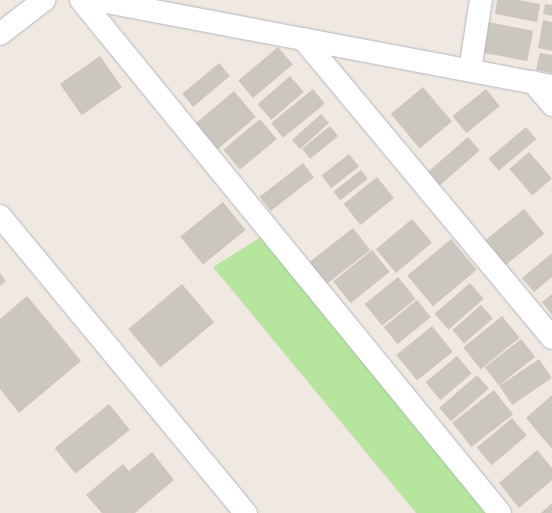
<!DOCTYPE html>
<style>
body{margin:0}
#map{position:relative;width:552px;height:513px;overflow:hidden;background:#efe9e1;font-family:Karla,sans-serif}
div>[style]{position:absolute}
.green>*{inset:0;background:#b6e59e}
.building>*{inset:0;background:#cbc7bf;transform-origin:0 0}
.roads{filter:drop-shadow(0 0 1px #b4b7c1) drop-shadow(0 0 1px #b4b7c1)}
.street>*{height:22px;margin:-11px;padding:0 11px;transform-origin:11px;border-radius:11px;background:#fff}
.secondary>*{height:22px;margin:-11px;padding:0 11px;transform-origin:11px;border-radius:11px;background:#fff}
span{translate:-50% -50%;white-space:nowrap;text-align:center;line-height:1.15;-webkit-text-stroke:3.5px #fff;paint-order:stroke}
</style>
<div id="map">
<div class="green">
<i style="clip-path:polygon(264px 235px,486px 513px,416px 513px,213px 267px)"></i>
</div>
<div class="building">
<i style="clip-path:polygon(497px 0,519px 0,540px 4px,537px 22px,495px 14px)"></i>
<i style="clip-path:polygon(545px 4px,552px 5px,552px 16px,543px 14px)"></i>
<i style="clip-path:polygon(543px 20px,552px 22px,552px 51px,538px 48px)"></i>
<i style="left:488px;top:22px;width:46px;height:31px;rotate:11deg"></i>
<i style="left:278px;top:47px;width:23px;height:52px;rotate:50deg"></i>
<i style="clip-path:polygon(540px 53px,552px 55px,552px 73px,536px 70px)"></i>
<i style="left:100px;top:56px;width:38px;height:49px;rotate:55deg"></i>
<i style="left:219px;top:63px;width:17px;height:48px;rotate:50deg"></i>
<i style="left:290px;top:76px;width:21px;height:43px;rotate:49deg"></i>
<i style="left:423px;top:87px;width:45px;height:42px;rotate:50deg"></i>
<i style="left:313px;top:89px;width:19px;height:54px;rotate:51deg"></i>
<i style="left:486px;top:89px;width:22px;height:43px;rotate:51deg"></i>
<i style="left:234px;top:91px;width:34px;height:50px;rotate:50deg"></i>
<i style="left:321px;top:114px;width:12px;height:39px;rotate:48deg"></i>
<i style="left:260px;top:119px;width:26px;height:48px;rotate:50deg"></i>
<i style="left:330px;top:126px;width:13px;height:36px;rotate:51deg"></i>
<i style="left:526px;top:127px;width:16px;height:49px;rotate:50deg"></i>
<i style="left:468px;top:137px;width:18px;height:53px;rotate:49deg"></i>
<i style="left:529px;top:152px;width:35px;height:26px;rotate:49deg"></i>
<i style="left:349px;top:154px;width:16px;height:35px;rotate:52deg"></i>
<i style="left:303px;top:163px;width:18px;height:55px;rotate:52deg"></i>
<i style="left:361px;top:170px;width:11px;height:35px;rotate:52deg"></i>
<i style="left:377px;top:177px;width:27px;height:43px;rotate:51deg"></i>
<i style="left:223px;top:202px;width:36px;height:55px;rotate:51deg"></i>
<i style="left:524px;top:209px;width:32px;height:51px;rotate:51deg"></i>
<i style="left:412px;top:219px;width:31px;height:47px;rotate:50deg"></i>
<i style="left:353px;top:228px;width:28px;height:56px;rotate:52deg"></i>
<i style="left:451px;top:239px;width:40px;height:57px;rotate:50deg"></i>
<i style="left:372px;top:250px;width:28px;height:50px;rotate:51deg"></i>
<i style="clip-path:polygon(552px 253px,552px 277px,534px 292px,522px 278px)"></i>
<i style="clip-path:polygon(0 273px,6px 281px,0 286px)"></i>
<i style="left:398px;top:277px;width:28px;height:43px;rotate:51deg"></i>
<i style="left:470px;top:283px;width:21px;height:47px;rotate:49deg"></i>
<i style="left:182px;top:284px;width:50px;height:70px;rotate:50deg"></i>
<i style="clip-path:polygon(552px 294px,552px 315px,542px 302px)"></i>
<i style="clip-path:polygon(27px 296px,81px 361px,19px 413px,0 389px,0 319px)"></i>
<i style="left:417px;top:300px;width:22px;height:43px;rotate:51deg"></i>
<i style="left:481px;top:305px;width:18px;height:38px;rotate:49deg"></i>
<i style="left:502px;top:316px;width:28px;height:50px;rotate:51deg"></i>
<i style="left:432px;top:326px;width:33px;height:46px;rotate:51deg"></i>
<i style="left:521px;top:339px;width:23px;height:46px;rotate:52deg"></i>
<i style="left:457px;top:356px;width:23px;height:41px;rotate:50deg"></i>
<i style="left:539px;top:359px;width:23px;height:48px;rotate:56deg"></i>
<i style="left:477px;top:375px;width:18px;height:50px;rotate:49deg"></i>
<i style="left:494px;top:390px;width:31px;height:53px;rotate:52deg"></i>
<i style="clip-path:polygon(552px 395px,552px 449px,526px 418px)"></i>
<i style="left:109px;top:404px;width:33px;height:70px;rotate:51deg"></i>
<i style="left:512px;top:418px;width:23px;height:46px;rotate:50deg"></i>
<i style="clip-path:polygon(537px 450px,552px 468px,552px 480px,519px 508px,499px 483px)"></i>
<i style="clip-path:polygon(152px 452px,174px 480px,135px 513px,102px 513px,86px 495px,123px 464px,129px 471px)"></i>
<i style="clip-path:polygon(552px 503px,552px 513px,541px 513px)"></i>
</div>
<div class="roads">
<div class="street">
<i style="left:81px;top:0;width:662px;rotate:50.76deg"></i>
<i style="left:96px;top:0;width:464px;rotate:10.7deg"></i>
<i style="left:303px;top:39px;width:389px;rotate:50.2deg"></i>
<i style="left:470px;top:70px;width:71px;rotate:-81.1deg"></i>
<i style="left:533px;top:82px;width:30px;rotate:50deg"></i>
<i style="left:0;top:216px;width:386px;rotate:50.4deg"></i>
</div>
<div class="secondary">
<i style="left:0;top:34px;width:56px;rotate:-37.7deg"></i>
</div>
</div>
</div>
